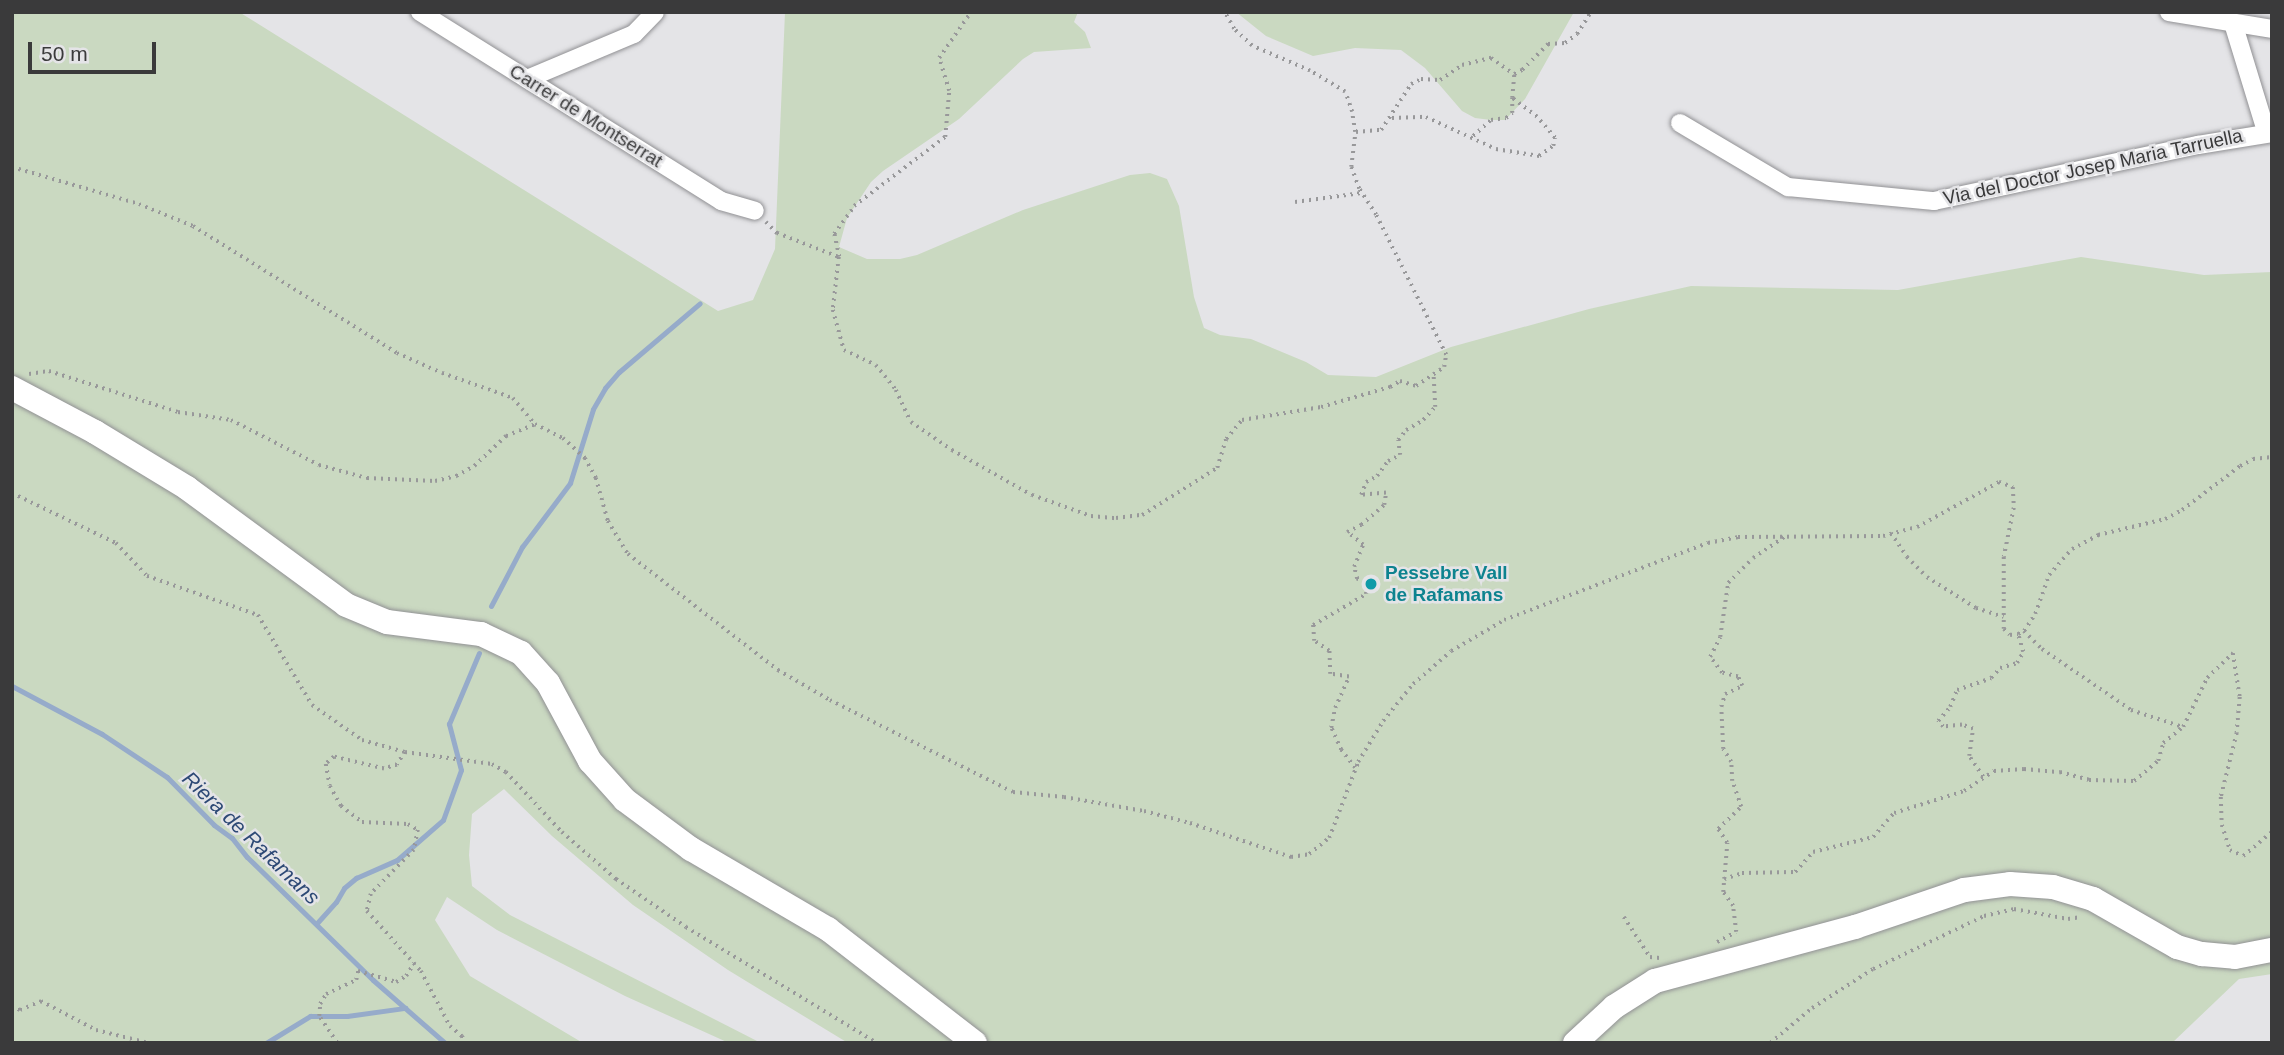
<!DOCTYPE html>
<style>
body{margin:0}
#map{position:relative;width:2284px;height:1055px;overflow:hidden;background:#e4e4e7;font-family:Arial,sans-serif}
div>[style]{position:absolute}
.green>*{inset:0;background:#cad9c1}
.stream>*{height:5px;margin:-2.5px;padding:0 2.5px;transform-origin:2.5px;border-radius:2.5px;background:#96abca}
.path>*{height:3.5px;margin-top:-1.75px;transform-origin:0;background:repeating-linear-gradient(90deg,#98989a 0 2px,transparent 0 7px)}
.roads{filter:drop-shadow(0 0 2px #919194) drop-shadow(0 0 2px #919194)}
.street>*{height:18px;margin:-9px;padding:0 9px;transform-origin:9px;border-radius:9px;background:#fff}
.secondary>*{height:24px;margin:-12px;padding:0 12px;transform-origin:12px;border-radius:12px;background:#fff}
.dots>*{width:19px;height:19px;translate:-50% -50%;box-sizing:border-box;border:4px solid #e4e4e7;border-radius:50%}
span{translate:-50% -50%;white-space:nowrap;text-align:center;line-height:1.15;-webkit-text-stroke:5px #e4e4e7;paint-order:stroke}
.street-label{font-size:19px;color:#3a3a3b}
.culture-label{font-size:19px;color:#0d838f;font-weight:700}
.left{translate:0 -50%;text-align:left}
.water-label{font-size:21px;color:#2d4975;font-style:italic}
.frame{position:absolute;inset:0;border:14px solid #3a3a3b;pointer-events:none}
.scale{position:absolute;left:28px;top:42px;width:128px;height:32px;box-sizing:border-box;border:4px solid #3a3a3b;border-top:0;padding-left:9px;font-size:21px;line-height:24px;white-space:nowrap;color:#3a3a3b;-webkit-text-stroke:5px #e4e4e7;paint-order:stroke}
</style>
<div id="map">
<div class="green">
<i style="clip-path:polygon(12px 12px,239px 12px,718px 311px,753px 300px,775px 249px,785px 12px,1078px 12px,1074px 22px,1085px 32px,1091px 48px,1034px 52px,1023px 59px,959px 119px,883px 171px,871px 182px,847px 218px,839px 247px,867px 259px,900px 259px,917px 255px,1023px 210px,1130px 175px,1150px 173px,1167px 179px,1179px 206px,1194px 297px,1204px 328px,1220px 335px,1251px 339px,1306px 362px,1328px 375px,1376px 377px,1451px 347px,1589px 309px,1691px 286px,1898px 290px,2081px 257px,2204px 275px,2272px 272px,2272px 974px,2239px 979px,2172px 1043px,848px 1043px,728px 970px,633px 905px,552px 836px,504px 789px,472px 814px,469px 855px,472px 886px,510px 915px,761px 1043px,729px 1043px,625px 996px,497px 930px,447px 897px,435px 920px,470px 976px,583px 1043px,12px 1043px)"></i>
<i style="clip-path:polygon(1236px 12px,1574px 12px,1525px 99px,1505px 120px,1491px 120px,1475px 118px,1462px 111px,1425px 68px,1401px 50px,1355px 48px,1313px 56px,1266px 36px)"></i>
</div>
<div class="stream">
<i style="left:491px;top:606px;width:67px;rotate:-62.3deg"></i>
<i style="left:522px;top:547px;width:80px;rotate:-53.1deg"></i>
<i style="left:570px;top:483px;width:77px;rotate:-72.7deg"></i>
<i style="left:593px;top:409px;width:24px;rotate:-60deg"></i>
<i style="left:605px;top:388px;width:21px;rotate:-49deg"></i>
<i style="left:619px;top:372px;width:106px;rotate:-40.4deg"></i>
<i style="left:12px;top:686px;width:102px;rotate:28.1deg"></i>
<i style="left:102px;top:734px;width:78px;rotate:33.5deg"></i>
<i style="left:167px;top:777px;width:67px;rotate:45.6deg"></i>
<i style="left:214px;top:825px;width:22px;rotate:36deg"></i>
<i style="left:232px;top:838px;width:24px;rotate:52deg"></i>
<i style="left:247px;top:857px;width:176px;rotate:44.3deg"></i>
<i style="left:373px;top:980px;width:96px;rotate:41.2deg"></i>
<i style="left:317px;top:923px;width:28px;rotate:-48deg"></i>
<i style="left:336px;top:902px;width:16px;rotate:-60deg"></i>
<i style="left:344px;top:888px;width:16px;rotate:-40deg"></i>
<i style="left:356px;top:878px;width:45px;rotate:-23.7deg"></i>
<i style="left:397px;top:860px;width:61px;rotate:-41deg"></i>
<i style="left:443px;top:820px;width:53px;rotate:-70.2deg"></i>
<i style="left:461px;top:770px;width:48px;rotate:-104.6deg"></i>
<i style="left:449px;top:724px;width:77px;rotate:-67.1deg"></i>
<i style="left:266px;top:1043px;width:52px;rotate:-31.5deg"></i>
<i style="left:310px;top:1016px;width:37px"></i>
<i style="left:347px;top:1016px;width:59px;rotate:-7.9deg"></i>
</div>
<div class="path">
<i style="left:1392px;top:118px;width:34px;rotate:-2deg"></i>
<i style="left:1426px;top:117px;width:77px;rotate:24.6deg"></i>
<i style="left:1496px;top:149px;width:44px;rotate:9.2deg"></i>
<i style="left:1539px;top:156px;width:17px;rotate:-36deg"></i>
<i style="left:1553px;top:146px;width:8px;rotate:-76deg"></i>
<i style="left:1555px;top:138px;width:28px;rotate:-131deg"></i>
<i style="left:1537px;top:117px;width:31px;rotate:-143deg"></i>
<i style="left:1512px;top:98px;width:24px;rotate:-85deg"></i>
<i style="left:1356px;top:132px;width:25px;rotate:-5deg"></i>
<i style="left:1381px;top:130px;width:55px;rotate:-56.9deg"></i>
<i style="left:1411px;top:84px;width:11px;rotate:-27deg"></i>
<i style="left:1421px;top:79px;width:19px;rotate:3deg"></i>
<i style="left:1440px;top:80px;width:27px;rotate:-34deg"></i>
<i style="left:1462px;top:65px;width:30px;rotate:-14deg"></i>
<i style="left:1491px;top:58px;width:28px;rotate:35deg"></i>
<i style="left:1514px;top:74px;width:9px;rotate:-27deg"></i>
<i style="left:1522px;top:70px;width:37px;rotate:-45deg"></i>
<i style="left:1548px;top:44px;width:17px;rotate:-3deg"></i>
<i style="left:1565px;top:43px;width:15px;rotate:-37deg"></i>
<i style="left:1577px;top:34px;width:26px;rotate:-58deg"></i>
<i style="left:1473px;top:136px;width:24px;rotate:-42deg"></i>
<i style="left:1491px;top:120px;width:15px;rotate:-8deg"></i>
<i style="left:1506px;top:118px;width:8px;rotate:-40deg"></i>
<i style="left:1512px;top:113px;width:15px;rotate:-90deg"></i>
<i style="left:12px;top:167px;width:132px;rotate:16.2deg"></i>
<i style="left:139px;top:204px;width:58px;rotate:22.2deg"></i>
<i style="left:193px;top:226px;width:240px;rotate:31.9deg"></i>
<i style="left:397px;top:353px;width:49px;rotate:24deg"></i>
<i style="left:442px;top:373px;width:75px;rotate:19.4deg"></i>
<i style="left:513px;top:398px;width:34px;rotate:50deg"></i>
<i style="left:535px;top:424px;width:31px;rotate:27deg"></i>
<i style="left:563px;top:438px;width:30px;rotate:42deg"></i>
<i style="left:585px;top:458px;width:23px;rotate:61deg"></i>
<i style="left:596px;top:478px;width:45px;rotate:74.4deg"></i>
<i style="left:608px;top:521px;width:39px;rotate:59deg"></i>
<i style="left:628px;top:554px;width:190px;rotate:37.7deg"></i>
<i style="left:778px;top:670px;width:60px;rotate:30deg"></i>
<i style="left:830px;top:700px;width:205px;rotate:26.7deg"></i>
<i style="left:1013px;top:792px;width:51px;rotate:5.6deg"></i>
<i style="left:1064px;top:797px;width:81px;rotate:9.9deg"></i>
<i style="left:1144px;top:811px;width:48px;rotate:14.6deg"></i>
<i style="left:1190px;top:823px;width:107px;rotate:18.6deg"></i>
<i style="left:1291px;top:857px;width:18px;rotate:-9deg"></i>
<i style="left:1309px;top:854px;width:26px;rotate:-39deg"></i>
<i style="left:1329px;top:838px;width:81px;rotate:-69.1deg"></i>
<i style="left:1358px;top:762px;width:48px;rotate:-58.6deg"></i>
<i style="left:1383px;top:721px;width:48px;rotate:-51deg"></i>
<i style="left:1413px;top:684px;width:50px;rotate:-41deg"></i>
<i style="left:1451px;top:651px;width:61px;rotate:-30.3deg"></i>
<i style="left:1504px;top:620px;width:218px;rotate:-20.7deg"></i>
<i style="left:1708px;top:543px;width:31px;rotate:-11deg"></i>
<i style="left:1738px;top:537px;width:145px;rotate:-0.4deg"></i>
<i style="left:1883px;top:536px;width:35px;rotate:-15deg"></i>
<i style="left:1917px;top:527px;width:94px;rotate:-28.8deg"></i>
<i style="left:1999px;top:482px;width:15px;rotate:20deg"></i>
<i style="left:2013px;top:487px;width:21px;rotate:87deg"></i>
<i style="left:2014px;top:508px;width:50px;rotate:101.5deg"></i>
<i style="left:2004px;top:557px;width:72px;rotate:90deg"></i>
<i style="left:2004px;top:629px;width:8px;rotate:45deg"></i>
<i style="left:2010px;top:635px;width:8px;rotate:-7deg"></i>
<i style="left:2018px;top:634px;width:7px;rotate:-27deg"></i>
<i style="left:2024px;top:631px;width:20px;rotate:-57deg"></i>
<i style="left:2035px;top:614px;width:41px;rotate:-70.3deg"></i>
<i style="left:2049px;top:575px;width:35px;rotate:-49deg"></i>
<i style="left:2072px;top:549px;width:30px;rotate:-28deg"></i>
<i style="left:2098px;top:535px;width:69px;rotate:-13.4deg"></i>
<i style="left:2165px;top:519px;width:19px;rotate:-28deg"></i>
<i style="left:2182px;top:510px;width:73px;rotate:-37.2deg"></i>
<i style="left:2240px;top:466px;width:15px;rotate:-28deg"></i>
<i style="left:2253px;top:459px;width:19px;rotate:-6deg"></i>
<i style="left:1295px;top:202px;width:67px;rotate:-7.8deg"></i>
<i style="left:766px;top:222px;width:16px;rotate:45deg"></i>
<i style="left:777px;top:233px;width:66px;rotate:21.2deg"></i>
<i style="left:839px;top:257px;width:53px;rotate:96.5deg"></i>
<i style="left:833px;top:310px;width:41px;rotate:74.6deg"></i>
<i style="left:844px;top:350px;width:35px;rotate:25deg"></i>
<i style="left:876px;top:365px;width:32px;rotate:51deg"></i>
<i style="left:896px;top:390px;width:35px;rotate:65deg"></i>
<i style="left:911px;top:422px;width:50px;rotate:34.3deg"></i>
<i style="left:952px;top:450px;width:92px;rotate:29.4deg"></i>
<i style="left:1032px;top:495px;width:63px;rotate:19.6deg"></i>
<i style="left:1091px;top:516px;width:25px;rotate:5deg"></i>
<i style="left:1116px;top:518px;width:26px;rotate:-7deg"></i>
<i style="left:1142px;top:515px;width:89px;rotate:-32.1deg"></i>
<i style="left:1217px;top:468px;width:30px;rotate:-73deg"></i>
<i style="left:1226px;top:439px;width:25px;rotate:-50deg"></i>
<i style="left:1242px;top:420px;width:80px;rotate:-9.3deg"></i>
<i style="left:1321px;top:407px;width:72px;rotate:-16.2deg"></i>
<i style="left:1390px;top:387px;width:12px;rotate:-31deg"></i>
<i style="left:1400px;top:381px;width:17px;rotate:17deg"></i>
<i style="left:1416px;top:386px;width:34px;rotate:-34deg"></i>
<i style="left:1444px;top:367px;width:12px;rotate:-81deg"></i>
<i style="left:1446px;top:355px;width:157px;rotate:-116.6deg"></i>
<i style="left:1376px;top:215px;width:31px;rotate:-123deg"></i>
<i style="left:1359px;top:189px;width:23px;rotate:-110deg"></i>
<i style="left:1351px;top:167px;width:35px;rotate:-83deg"></i>
<i style="left:1355px;top:132px;width:20px;rotate:-99deg"></i>
<i style="left:1352px;top:112px;width:21px;rotate:-109deg"></i>
<i style="left:1345px;top:92px;width:41px;rotate:-149deg"></i>
<i style="left:1310px;top:71px;width:63px;rotate:-156.7deg"></i>
<i style="left:1252px;top:46px;width:25px;rotate:-137deg"></i>
<i style="left:1234px;top:29px;width:20px;rotate:-120deg"></i>
<i style="left:839px;top:257px;width:24px;rotate:-102deg"></i>
<i style="left:834px;top:234px;width:34px;rotate:-54deg"></i>
<i style="left:854px;top:206px;width:114px;rotate:-37.2deg"></i>
<i style="left:945px;top:137px;width:46px;rotate:-85deg"></i>
<i style="left:949px;top:91px;width:34px;rotate:-107deg"></i>
<i style="left:939px;top:58px;width:56px;rotate:-55.2deg"></i>
<i style="left:29px;top:374px;width:20px;rotate:-9deg"></i>
<i style="left:49px;top:371px;width:135px;rotate:17.6deg"></i>
<i style="left:178px;top:412px;width:54px;rotate:8.6deg"></i>
<i style="left:231px;top:420px;width:99px;rotate:27.1deg"></i>
<i style="left:319px;top:465px;width:50px;rotate:15.2deg"></i>
<i style="left:367px;top:478px;width:68px;rotate:2.5deg"></i>
<i style="left:435px;top:481px;width:22px;rotate:-13deg"></i>
<i style="left:456px;top:476px;width:21px;rotate:-29deg"></i>
<i style="left:474px;top:466px;width:44px;rotate:-43.2deg"></i>
<i style="left:506px;top:436px;width:31px;rotate:-22deg"></i>
<i style="left:12px;top:493px;width:115px;rotate:25.7deg"></i>
<i style="left:116px;top:543px;width:45px;rotate:46.8deg"></i>
<i style="left:147px;top:576px;width:118px;rotate:19.4deg"></i>
<i style="left:258px;top:615px;width:105px;rotate:59deg"></i>
<i style="left:312px;top:705px;width:61px;rotate:35deg"></i>
<i style="left:362px;top:740px;width:45px;rotate:15.6deg"></i>
<i style="left:405px;top:752px;width:88px;rotate:7.9deg"></i>
<i style="left:492px;top:764px;width:16px;rotate:30deg"></i>
<i style="left:506px;top:772px;width:82px;rotate:47deg"></i>
<i style="left:562px;top:832px;width:72px;rotate:41deg"></i>
<i style="left:616px;top:879px;width:85px;rotate:34.4deg"></i>
<i style="left:686px;top:927px;width:223px;rotate:31.3deg"></i>
<i style="left:1891px;top:533px;width:29px;rotate:56deg"></i>
<i style="left:1907px;top:557px;width:28px;rotate:45deg"></i>
<i style="left:1927px;top:577px;width:58px;rotate:32.3deg"></i>
<i style="left:1976px;top:608px;width:29px;rotate:18deg"></i>
<i style="left:2024px;top:631px;width:25px;rotate:45deg"></i>
<i style="left:2042px;top:649px;width:108px;rotate:34.4deg"></i>
<i style="left:2131px;top:710px;width:55px;rotate:18.1deg"></i>
<i style="left:2183px;top:727px;width:55px;rotate:-63.9deg"></i>
<i style="left:2207px;top:678px;width:36px;rotate:-44deg"></i>
<i style="left:2233px;top:653px;width:45px;rotate:81deg"></i>
<i style="left:2240px;top:697px;width:36px;rotate:95deg"></i>
<i style="left:2237px;top:733px;width:66px;rotate:104deg"></i>
<i style="left:2221px;top:797px;width:28px;rotate:88deg"></i>
<i style="left:2222px;top:825px;width:26px;rotate:72deg"></i>
<i style="left:2230px;top:850px;width:14px;rotate:25deg"></i>
<i style="left:2243px;top:856px;width:38px;rotate:-40deg"></i>
<i style="left:405px;top:752px;width:15px;rotate:122deg"></i>
<i style="left:397px;top:765px;width:14px;rotate:163deg"></i>
<i style="left:384px;top:769px;width:51px;rotate:-166.5deg"></i>
<i style="left:334px;top:757px;width:11px;rotate:139deg"></i>
<i style="left:326px;top:764px;width:22px;rotate:80deg"></i>
<i style="left:330px;top:786px;width:23px;rotate:61deg"></i>
<i style="left:341px;top:806px;width:26px;rotate:37deg"></i>
<i style="left:362px;top:822px;width:46px;rotate:2.5deg"></i>
<i style="left:408px;top:824px;width:12px;rotate:31deg"></i>
<i style="left:418px;top:830px;width:20px;rotate:101deg"></i>
<i style="left:414px;top:850px;width:62px;rotate:134.3deg"></i>
<i style="left:371px;top:894px;width:17px;rotate:103deg"></i>
<i style="left:367px;top:911px;width:81px;rotate:48deg"></i>
<i style="left:421px;top:971px;width:62px;rotate:62.2deg"></i>
<i style="left:450px;top:1026px;width:16px;rotate:40deg"></i>
<i style="left:462px;top:1036px;width:8px;rotate:60deg"></i>
<i style="left:1355px;top:768px;width:23px;rotate:-128deg"></i>
<i style="left:1341px;top:750px;width:24px;rotate:-114deg"></i>
<i style="left:1331px;top:728px;width:20px;rotate:-79deg"></i>
<i style="left:1335px;top:708px;width:34px;rotate:-66deg"></i>
<i style="left:1349px;top:677px;width:19px;rotate:-171deg"></i>
<i style="left:1330px;top:674px;width:23px;rotate:-92deg"></i>
<i style="left:1329px;top:651px;width:18px;rotate:-146deg"></i>
<i style="left:1314px;top:641px;width:16px;rotate:-94deg"></i>
<i style="left:1313px;top:625px;width:61px;rotate:-30.3deg"></i>
<i style="left:1366px;top:594px;width:12px;rotate:-95deg"></i>
<i style="left:1365px;top:582px;width:9px;rotate:-159deg"></i>
<i style="left:1357px;top:579px;width:12px;rotate:-104deg"></i>
<i style="left:1354px;top:567px;width:24px;rotate:-68deg"></i>
<i style="left:1363px;top:545px;width:21px;rotate:-141deg"></i>
<i style="left:1347px;top:532px;width:16px;rotate:-27deg"></i>
<i style="left:1361px;top:525px;width:30px;rotate:-41deg"></i>
<i style="left:1384px;top:505px;width:12px;rotate:-81deg"></i>
<i style="left:1386px;top:493px;width:25px;rotate:175deg"></i>
<i style="left:1361px;top:495px;width:14px;rotate:-69deg"></i>
<i style="left:1366px;top:482px;width:13px;rotate:-29deg"></i>
<i style="left:1377px;top:476px;width:19px;rotate:-54deg"></i>
<i style="left:1388px;top:461px;width:13px;rotate:-27deg"></i>
<i style="left:1400px;top:455px;width:15px;rotate:-98deg"></i>
<i style="left:1398px;top:440px;width:13px;rotate:-51deg"></i>
<i style="left:1406px;top:430px;width:20px;rotate:-30deg"></i>
<i style="left:1423px;top:420px;width:18px;rotate:-47deg"></i>
<i style="left:1435px;top:407px;width:33px;rotate:-93deg"></i>
<i style="left:1983px;top:777px;width:25px;rotate:-124deg"></i>
<i style="left:1969px;top:756px;width:27px;rotate:-82deg"></i>
<i style="left:1973px;top:729px;width:12px;rotate:-160deg"></i>
<i style="left:1962px;top:725px;width:19px;rotate:174deg"></i>
<i style="left:1943px;top:727px;width:8px;rotate:-130deg"></i>
<i style="left:1938px;top:721px;width:18px;rotate:-49deg"></i>
<i style="left:1950px;top:707px;width:18px;rotate:-68deg"></i>
<i style="left:1957px;top:690px;width:36px;rotate:-19deg"></i>
<i style="left:1991px;top:678px;width:13px;rotate:-48deg"></i>
<i style="left:2000px;top:668px;width:18px;rotate:-16deg"></i>
<i style="left:2017px;top:663px;width:13px;rotate:-61deg"></i>
<i style="left:2023px;top:652px;width:19px;rotate:-106deg"></i>
<i style="left:1724px;top:879px;width:36px;rotate:-85deg"></i>
<i style="left:1727px;top:843px;width:17px;rotate:-123deg"></i>
<i style="left:1718px;top:829px;width:32px;rotate:-44deg"></i>
<i style="left:1741px;top:807px;width:28px;rotate:-109deg"></i>
<i style="left:1732px;top:781px;width:19px;rotate:-93deg"></i>
<i style="left:1731px;top:762px;width:15px;rotate:-122deg"></i>
<i style="left:1723px;top:749px;width:42px;rotate:-92.7deg"></i>
<i style="left:1721px;top:707px;width:14px;rotate:-73deg"></i>
<i style="left:1725px;top:694px;width:19px;rotate:-25deg"></i>
<i style="left:1742px;top:686px;width:10px;rotate:-114deg"></i>
<i style="left:1738px;top:677px;width:16px;rotate:-166deg"></i>
<i style="left:1722px;top:673px;width:20px;rotate:-127deg"></i>
<i style="left:1710px;top:657px;width:22px;rotate:-63deg"></i>
<i style="left:1720px;top:637px;width:55px;rotate:-81.6deg"></i>
<i style="left:1728px;top:583px;width:35px;rotate:-45deg"></i>
<i style="left:1753px;top:558px;width:40px;rotate:-34deg"></i>
<i style="left:1624px;top:917px;width:48px;rotate:57deg"></i>
<i style="left:1650px;top:957px;width:10px;rotate:6deg"></i>
<i style="left:1717px;top:942px;width:21px;rotate:-28deg"></i>
<i style="left:1736px;top:932px;width:26px;rotate:-97deg"></i>
<i style="left:1733px;top:906px;width:17px;rotate:-126deg"></i>
<i style="left:1723px;top:892px;width:13px;rotate:-86deg"></i>
<i style="left:1724px;top:879px;width:19px;rotate:-18deg"></i>
<i style="left:1742px;top:873px;width:53px;rotate:-1.1deg"></i>
<i style="left:1795px;top:872px;width:27px;rotate:-48deg"></i>
<i style="left:1813px;top:852px;width:62px;rotate:-14deg"></i>
<i style="left:1873px;top:837px;width:32px;rotate:-49deg"></i>
<i style="left:1894px;top:813px;width:73px;rotate:-17.4deg"></i>
<i style="left:1964px;top:791px;width:36px;rotate:-34deg"></i>
<i style="left:1994px;top:771px;width:30px;rotate:-4deg"></i>
<i style="left:2024px;top:769px;width:36px;rotate:5deg"></i>
<i style="left:2060px;top:772px;width:30px;rotate:15deg"></i>
<i style="left:2089px;top:780px;width:45px;rotate:1.3deg"></i>
<i style="left:2134px;top:781px;width:31px;rotate:-40deg"></i>
<i style="left:2158px;top:761px;width:19px;rotate:-74deg"></i>
<i style="left:2163px;top:743px;width:26px;rotate:-39deg"></i>
<i style="left:12px;top:1006px;width:9px;rotate:27deg"></i>
<i style="left:20px;top:1010px;width:23px;rotate:-23deg"></i>
<i style="left:41px;top:1001px;width:62px;rotate:27.8deg"></i>
<i style="left:96px;top:1030px;width:55px;rotate:13.8deg"></i>
<i style="left:337px;top:1043px;width:32px;rotate:-124deg"></i>
<i style="left:319px;top:1016px;width:12px;rotate:-85deg"></i>
<i style="left:320px;top:1004px;width:12px;rotate:-59deg"></i>
<i style="left:326px;top:994px;width:33px;rotate:-25deg"></i>
<i style="left:356px;top:980px;width:9px;rotate:-77deg"></i>
<i style="left:358px;top:971px;width:40px;rotate:16deg"></i>
<i style="left:396px;top:982px;width:12px;rotate:-31deg"></i>
<i style="left:406px;top:976px;width:15px;rotate:-58deg"></i>
<i style="left:1770px;top:1043px;width:55px;rotate:-39.8deg"></i>
<i style="left:1812px;top:1008px;width:72px;rotate:-32.6deg"></i>
<i style="left:1873px;top:969px;width:123px;rotate:-25.5deg"></i>
<i style="left:1984px;top:916px;width:31px;rotate:-13deg"></i>
<i style="left:2014px;top:909px;width:55px;rotate:10.5deg"></i>
<i style="left:2068px;top:919px;width:13px;rotate:-9deg"></i>
</div>
<div class="roads">
<div class="street">
<i style="left:420px;top:12px;width:355px;rotate:32.1deg"></i>
<i style="left:721px;top:201px;width:35px;rotate:16deg"></i>
<i style="left:2169px;top:12px;width:104px;rotate:9.4deg"></i>
<i style="left:2233px;top:23px;width:113px;rotate:73deg"></i>
<i style="left:527px;top:79px;width:116px;rotate:-22.8deg"></i>
<i style="left:634px;top:34px;width:30px;rotate:-46deg"></i>
<i style="left:1680px;top:123px;width:126px;rotate:30.7deg"></i>
<i style="left:1788px;top:187px;width:147px;rotate:5.5deg"></i>
<i style="left:1934px;top:201px;width:270px;rotate:-12deg"></i>
<i style="left:2198px;top:145px;width:75px;rotate:-9.2deg"></i>
</div>
<div class="secondary">
<i style="left:12px;top:388px;width:94px;rotate:27.9deg"></i>
<i style="left:95px;top:432px;width:108px;rotate:31.3deg"></i>
<i style="left:187px;top:488px;width:197px;rotate:36.3deg"></i>
<i style="left:346px;top:605px;width:44px;rotate:22.5deg"></i>
<i style="left:387px;top:622px;width:95px;rotate:7.3deg"></i>
<i style="left:481px;top:634px;width:44px;rotate:25.4deg"></i>
<i style="left:521px;top:653px;width:40px;rotate:48deg"></i>
<i style="left:548px;top:683px;width:89px;rotate:61.7deg"></i>
<i style="left:590px;top:761px;width:52px;rotate:48.1deg"></i>
<i style="left:625px;top:800px;width:82px;rotate:36.6deg"></i>
<i style="left:691px;top:849px;width:159px;rotate:30.3deg"></i>
<i style="left:828px;top:929px;width:186px;rotate:37.8deg"></i>
<i style="left:1575px;top:1043px;width:53px;rotate:-42.7deg"></i>
<i style="left:1614px;top:1007px;width:49px;rotate:-32.4deg"></i>
<i style="left:1655px;top:981px;width:207px;rotate:-15.1deg"></i>
<i style="left:1855px;top:927px;width:115px;rotate:-18.7deg"></i>
<i style="left:1964px;top:890px;width:46px;rotate:-7.4deg"></i>
<i style="left:2010px;top:884px;width:43px;rotate:4deg"></i>
<i style="left:2053px;top:887px;width:42px;rotate:16.7deg"></i>
<i style="left:2093px;top:899px;width:97px;rotate:29.7deg"></i>
<i style="left:2177px;top:947px;width:26px;rotate:16deg"></i>
<i style="left:2202px;top:954px;width:33px;rotate:5deg"></i>
<i style="left:2235px;top:957px;width:38px;rotate:-11deg"></i>
</div>
</div>
<div class="dots">
<i style="left:1371px;top:584px;background:#0f9aa8"></i>
</div>
<div class="street-label">
<span style="left:586px;top:116px;rotate:32deg">Carrer de Montserrat</span>
<span style="left:2093px;top:167px;rotate:-12deg">Via del Doctor Josep Maria Tarruella</span>
</div>
<div class="culture-label">
<span class="left" style="left:1385px;top:584px">Pessebre Vall<br>de Rafamans</span>
</div>
<div class="water-label">
<span style="left:251px;top:838px;rotate:44deg">Riera de Rafamans</span>
</div>
<div class="frame"></div>
<div class="scale">50 m</div>
</div>
